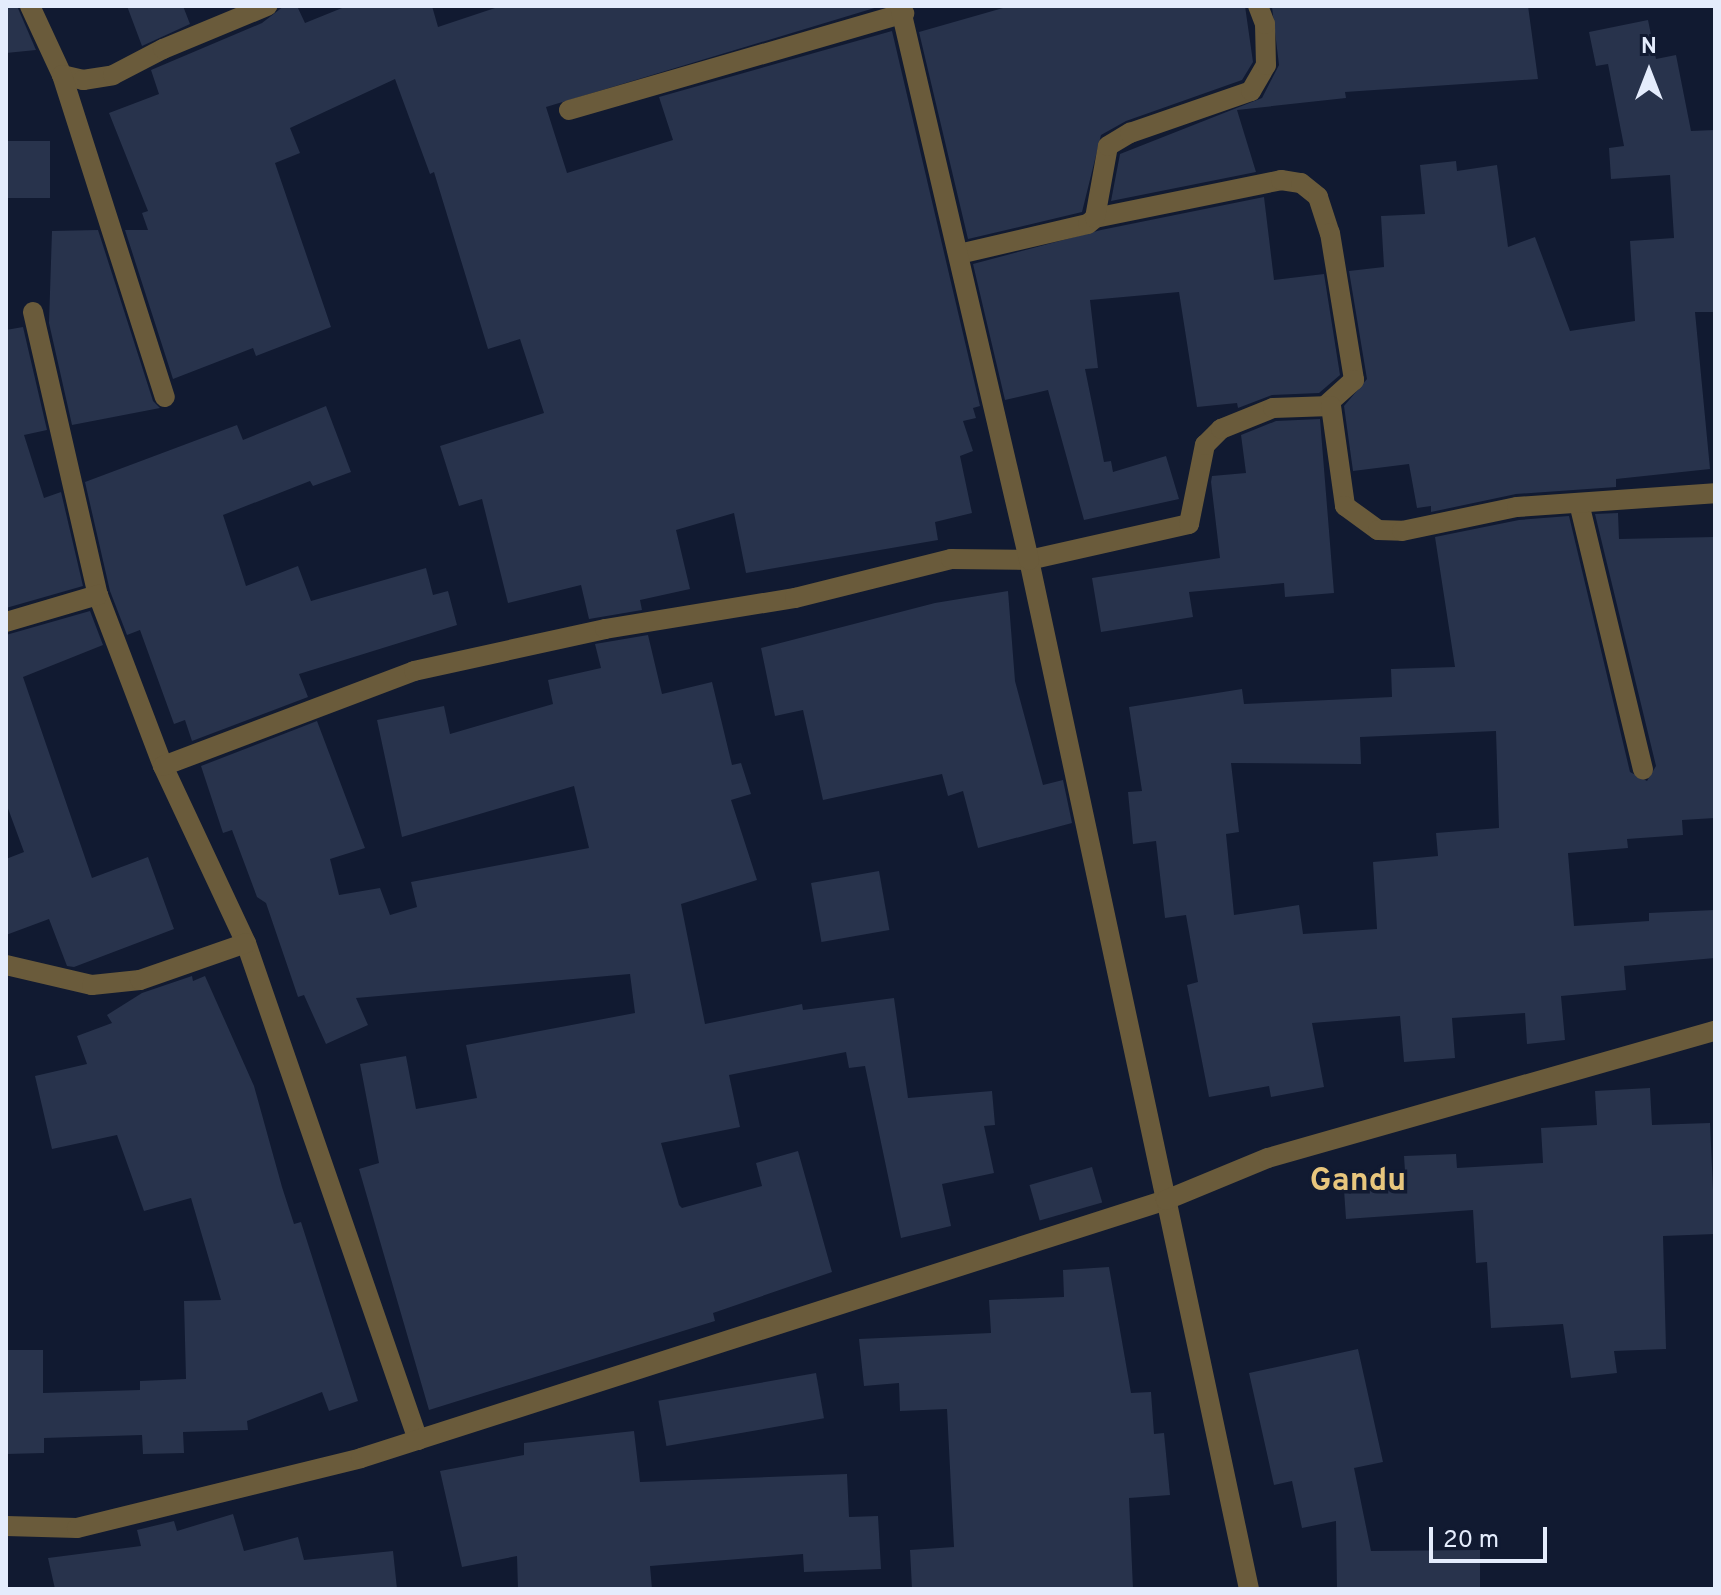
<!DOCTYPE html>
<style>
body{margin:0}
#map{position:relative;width:1721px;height:1595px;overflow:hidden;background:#111a31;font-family:Overpass,sans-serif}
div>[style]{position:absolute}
.building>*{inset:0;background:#28334c;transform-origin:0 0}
.street>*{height:20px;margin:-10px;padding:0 10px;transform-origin:10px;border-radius:10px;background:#6a5b3b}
span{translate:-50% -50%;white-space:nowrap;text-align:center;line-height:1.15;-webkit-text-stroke:7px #111a31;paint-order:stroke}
.quarter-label{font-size:32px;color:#e8c67d;font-weight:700}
.frame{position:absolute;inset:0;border:8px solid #e4ecfc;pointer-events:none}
.north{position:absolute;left:1609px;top:32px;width:80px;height:80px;-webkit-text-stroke:6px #111a31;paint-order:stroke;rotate:0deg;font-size:22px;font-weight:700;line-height:32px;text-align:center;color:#e4ecfc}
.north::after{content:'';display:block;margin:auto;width:28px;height:36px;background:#e4ecfc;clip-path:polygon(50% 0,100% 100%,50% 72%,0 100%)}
.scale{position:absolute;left:1429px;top:1527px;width:118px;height:36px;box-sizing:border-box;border:4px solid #e4ecfc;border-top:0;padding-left:10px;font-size:24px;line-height:28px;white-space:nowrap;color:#e4ecfc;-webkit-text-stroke:6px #111a31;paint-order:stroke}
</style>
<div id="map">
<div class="building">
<i style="clip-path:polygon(6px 6px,17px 6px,36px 50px,6px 53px)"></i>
<i style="clip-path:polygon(127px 6px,183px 6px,190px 24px,142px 46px)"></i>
<i style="clip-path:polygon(284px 6px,297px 6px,305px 23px,347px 6px,432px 6px,438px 27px,501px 6px,881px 6px,546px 107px,567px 173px,673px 140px,659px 97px,892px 31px,980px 406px,973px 408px,976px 418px,963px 421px,973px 451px,960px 456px,972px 513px,935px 522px,938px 540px,746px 573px,734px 513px,676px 530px,690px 589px,640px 600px,642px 610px,589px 619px,581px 585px,508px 603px,482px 499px,459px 506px,440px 446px,544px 413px,520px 339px,488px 349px,434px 172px,430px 174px,395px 79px,290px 128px,300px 153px,275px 163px,331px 327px,256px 356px,253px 348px,173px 379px,125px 230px,148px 230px,142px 213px,148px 211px,109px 113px,159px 94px,151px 70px,262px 23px)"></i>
<i style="clip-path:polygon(1010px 6px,1245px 6px,1253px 62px,1242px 80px,1126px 121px,1101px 135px,1082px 212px,968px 239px,919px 32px)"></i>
<i style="clip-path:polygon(1528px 6px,1538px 79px,1345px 92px,1346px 98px,1237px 110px,1256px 172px,1111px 201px,1120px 154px,1262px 98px,1279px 65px,1272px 7px)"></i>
<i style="clip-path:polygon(1648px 20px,1656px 59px,1676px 55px,1691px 131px,1715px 130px,1715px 312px,1695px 312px,1710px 469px,1616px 479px,1616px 487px,1516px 494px,1431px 512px,1431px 506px,1417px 508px,1409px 464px,1353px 471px,1344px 406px,1367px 379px,1349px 271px,1384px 267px,1381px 216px,1425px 214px,1420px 165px,1456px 161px,1457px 171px,1497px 165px,1508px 247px,1535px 237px,1570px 331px,1635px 321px,1630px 241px,1674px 238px,1670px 175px,1611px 179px,1609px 148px,1624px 146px,1608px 64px,1596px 66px,1589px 32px)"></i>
<i style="left:6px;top:141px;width:44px;height:57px"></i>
<i style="clip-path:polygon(1264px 197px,1274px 280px,1324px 274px,1340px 375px,1319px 393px,1272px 395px,1238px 408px,1237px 403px,1197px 407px,1179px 292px,1090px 300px,1098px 368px,1085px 369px,1104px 462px,1111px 461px,1113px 472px,1166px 456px,1179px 499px,1084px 520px,1048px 390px,1005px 400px,973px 264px,1101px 230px)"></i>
<i style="clip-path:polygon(98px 230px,153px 401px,160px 408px,72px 425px,49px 323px,52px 231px)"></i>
<i style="clip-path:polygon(23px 327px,47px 430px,24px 435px,44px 498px,61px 492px,83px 586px,6px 608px,6px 330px)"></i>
<i style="clip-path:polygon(326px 406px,351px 472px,313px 486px,310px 481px,223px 515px,246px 586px,298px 566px,311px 601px,426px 568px,433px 595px,448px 591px,457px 625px,299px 674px,308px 697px,192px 741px,185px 720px,174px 724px,140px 630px,127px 635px,110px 591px,85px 482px,237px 425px,243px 440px)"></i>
<i style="clip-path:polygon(1320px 419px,1334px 593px,1285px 597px,1284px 583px,1189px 592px,1193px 617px,1101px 632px,1092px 578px,1220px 558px,1211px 482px,1212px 476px,1246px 473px,1241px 435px,1276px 421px)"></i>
<i style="clip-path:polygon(evenodd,1618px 513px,1619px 539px,1715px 537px,1715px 818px,1682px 820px,1683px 835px,1627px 839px,1628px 848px,1568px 853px,1574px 926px,1649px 921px,1649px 913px,1715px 910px,1715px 958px,1624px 966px,1626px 990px,1561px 996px,1565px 1040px,1527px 1044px,1525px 1013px,1452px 1018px,1455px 1058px,1404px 1062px,1400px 1016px,1312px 1023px,1324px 1087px,1271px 1097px,1269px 1086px,1209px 1097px,1187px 985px,1198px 982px,1186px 915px,1165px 918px,1156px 841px,1133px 844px,1128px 792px,1142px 791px,1129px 707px,1242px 689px,1244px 704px,1392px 697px,1391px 669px,1455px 667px,1435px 537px,1519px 520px,1569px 516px,1630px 772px,1647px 781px,1656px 766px,1595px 514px,1618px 513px,1496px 731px,1499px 828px,1436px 833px,1438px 856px,1373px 862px,1377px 929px,1303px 934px,1299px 905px,1234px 915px,1226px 834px,1239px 832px,1231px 763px,1361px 764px,1360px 737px,1496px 731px)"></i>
<i style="clip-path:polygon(1008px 591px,1015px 681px,1043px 785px,1063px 780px,1072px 823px,978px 848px,963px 791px,948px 796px,942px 774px,823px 800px,803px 710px,775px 716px,761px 648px,935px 603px)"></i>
<i style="clip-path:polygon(90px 611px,103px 645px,23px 677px,92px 878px,148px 857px,174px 929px,74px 967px,67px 966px,49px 919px,6px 935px,6px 859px,24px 852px,6px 803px,6px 635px)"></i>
<i style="clip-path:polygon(648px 635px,662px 694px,712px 682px,732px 765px,741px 763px,751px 794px,731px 800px,757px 880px,681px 904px,705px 1024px,802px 1004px,803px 1010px,894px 998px,908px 1098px,992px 1091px,995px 1125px,984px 1126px,994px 1173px,942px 1184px,951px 1226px,901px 1238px,865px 1066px,849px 1068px,846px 1052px,729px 1075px,740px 1127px,661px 1143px,679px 1205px,682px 1208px,762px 1186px,756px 1163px,798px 1151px,832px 1272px,713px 1313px,715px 1321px,429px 1410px,359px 1169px,379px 1163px,360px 1064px,406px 1056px,416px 1109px,477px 1098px,466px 1045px,635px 1013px,630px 974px,356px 998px,368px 1025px,326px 1044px,304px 995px,298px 997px,266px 903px,257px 897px,232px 830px,223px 833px,201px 766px,317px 721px,365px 848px,330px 859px,339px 895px,380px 888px,390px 915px,417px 907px,411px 882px,589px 848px,574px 786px,402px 837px,377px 720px,444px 706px,450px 734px,553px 704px,548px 680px,601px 668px,595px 644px)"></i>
<i style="left:879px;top:871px;width:60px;height:69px;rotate:80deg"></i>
<i style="clip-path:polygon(192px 976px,193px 981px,205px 976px,254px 1086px,282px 1187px,294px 1224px,301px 1222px,358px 1401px,329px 1411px,322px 1392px,247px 1421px,248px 1430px,183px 1432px,184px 1453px,143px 1454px,142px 1435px,44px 1438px,44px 1453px,6px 1454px,6px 1350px,43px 1350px,43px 1393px,140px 1390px,140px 1381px,186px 1379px,184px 1301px,221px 1300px,191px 1198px,144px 1211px,117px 1135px,52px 1149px,35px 1076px,87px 1064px,77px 1036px,112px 1023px,107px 1015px,142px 993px)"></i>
<i style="clip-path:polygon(1650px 1088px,1652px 1125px,1710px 1123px,1715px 1234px,1663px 1236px,1666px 1349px,1614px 1351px,1617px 1373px,1571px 1378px,1563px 1324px,1491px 1328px,1487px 1262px,1476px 1263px,1473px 1210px,1346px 1219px,1343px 1175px,1405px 1171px,1404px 1156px,1456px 1154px,1457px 1168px,1543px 1163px,1541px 1128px,1597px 1125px,1595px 1091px)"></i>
<i style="left:1092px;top:1167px;width:37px;height:65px;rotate:74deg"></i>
<i style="clip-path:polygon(1109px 1267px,1131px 1393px,1151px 1392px,1154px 1434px,1164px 1433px,1170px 1495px,1129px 1498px,1133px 1589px,912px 1589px,910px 1550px,954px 1547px,947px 1409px,900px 1411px,899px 1383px,864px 1386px,859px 1339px,991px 1333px,989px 1300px,1064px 1297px,1063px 1270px)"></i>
<i style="clip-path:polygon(1358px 1349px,1383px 1462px,1354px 1468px,1371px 1551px,1480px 1550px,1480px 1589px,1337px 1589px,1336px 1521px,1302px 1528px,1292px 1481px,1274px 1485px,1249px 1373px)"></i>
<i style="left:816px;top:1373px;width:46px;height:160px;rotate:80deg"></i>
<i style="clip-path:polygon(634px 1431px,640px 1482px,847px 1474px,849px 1517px,878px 1516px,881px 1569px,804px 1572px,803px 1554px,650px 1566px,652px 1589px,518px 1589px,517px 1556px,462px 1567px,440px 1471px,524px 1455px,524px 1443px)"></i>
<i style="clip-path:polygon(233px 1514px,244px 1551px,298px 1537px,304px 1560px,393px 1551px,397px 1589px,55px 1589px,48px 1558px,141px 1546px,137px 1530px,174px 1521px,177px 1531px)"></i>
</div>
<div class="street">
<i style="left:30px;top:6px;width:76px;rotate:65.1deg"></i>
<i style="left:62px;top:75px;width:22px;rotate:13deg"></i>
<i style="left:83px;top:80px;width:30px;rotate:-9deg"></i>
<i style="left:113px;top:75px;width:56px;rotate:-27.5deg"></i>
<i style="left:163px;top:49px;width:113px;rotate:-22.5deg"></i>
<i style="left:62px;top:75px;width:338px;rotate:72.3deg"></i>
<i style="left:569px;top:110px;width:349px;rotate:-16.1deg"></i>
<i style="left:1095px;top:218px;width:190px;rotate:-11.5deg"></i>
<i style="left:1281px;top:180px;width:20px;rotate:9deg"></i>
<i style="left:1301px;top:183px;width:22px;rotate:39deg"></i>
<i style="left:1318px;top:197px;width:38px;rotate:72deg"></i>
<i style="left:1330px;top:233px;width:149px;rotate:80.7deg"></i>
<i style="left:1354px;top:380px;width:38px;rotate:138deg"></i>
<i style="left:959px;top:254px;width:132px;rotate:-13.1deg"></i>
<i style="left:1088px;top:224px;width:9px;rotate:-41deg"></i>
<i style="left:1095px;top:218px;width:73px;rotate:-79.8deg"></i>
<i style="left:1108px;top:146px;width:26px;rotate:-31deg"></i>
<i style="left:1130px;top:133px;width:128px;rotate:-19.1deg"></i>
<i style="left:1251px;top:91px;width:30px;rotate:-60deg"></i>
<i style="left:1266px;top:65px;width:41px;rotate:-91.4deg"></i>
<i style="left:1265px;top:24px;width:19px;rotate:-111deg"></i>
<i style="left:33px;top:312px;width:290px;rotate:77.1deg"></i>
<i style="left:98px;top:595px;width:183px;rotate:69.2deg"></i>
<i style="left:163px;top:766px;width:195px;rotate:64.9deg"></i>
<i style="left:246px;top:943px;width:526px;rotate:70.91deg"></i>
<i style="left:1579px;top:503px;width:274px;rotate:76.5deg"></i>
<i style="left:6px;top:622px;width:96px;rotate:-16.4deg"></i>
<i style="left:163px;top:766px;width:268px;rotate:-20.7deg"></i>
<i style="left:414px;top:671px;width:196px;rotate:-12.4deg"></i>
<i style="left:605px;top:629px;width:193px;rotate:-9.3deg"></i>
<i style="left:795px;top:598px;width:161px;rotate:-14deg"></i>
<i style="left:951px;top:559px;width:78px;rotate:0.7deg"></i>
<i style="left:1029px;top:560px;width:164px;rotate:-12.7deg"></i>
<i style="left:1189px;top:524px;width:81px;rotate:-78.6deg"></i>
<i style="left:1205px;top:445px;width:23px;rotate:-45deg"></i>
<i style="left:1221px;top:429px;width:56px;rotate:-22deg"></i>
<i style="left:1273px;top:408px;width:58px;rotate:-2deg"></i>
<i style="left:1331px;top:406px;width:101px;rotate:82deg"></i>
<i style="left:1345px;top:506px;width:41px;rotate:36deg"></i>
<i style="left:1378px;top:530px;width:24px;rotate:2deg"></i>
<i style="left:1402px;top:531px;width:117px;rotate:-11.8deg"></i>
<i style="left:1517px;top:507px;width:198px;rotate:-4deg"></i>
<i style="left:6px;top:965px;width:88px;rotate:13.1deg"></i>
<i style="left:92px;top:985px;width:48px;rotate:-5.9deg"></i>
<i style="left:140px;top:980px;width:112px;rotate:-19.2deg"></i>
<i style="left:6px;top:1526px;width:71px;rotate:1.6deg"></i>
<i style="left:77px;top:1528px;width:292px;rotate:-13.8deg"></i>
<i style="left:361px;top:1458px;width:845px;rotate:-17.77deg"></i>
<i style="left:1166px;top:1200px;width:654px;rotate:-102.08deg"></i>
<i style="left:1029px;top:560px;width:569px;rotate:-103.11deg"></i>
<i style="left:1249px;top:1589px;width:398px;rotate:-102deg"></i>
<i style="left:1166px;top:1200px;width:110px;rotate:-22.4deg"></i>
<i style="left:1268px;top:1158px;width:465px;rotate:-15.9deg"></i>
</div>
<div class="quarter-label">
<span style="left:1358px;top:1182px">Gandu</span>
</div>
<div class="frame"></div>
<div class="north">N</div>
<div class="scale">20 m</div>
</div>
